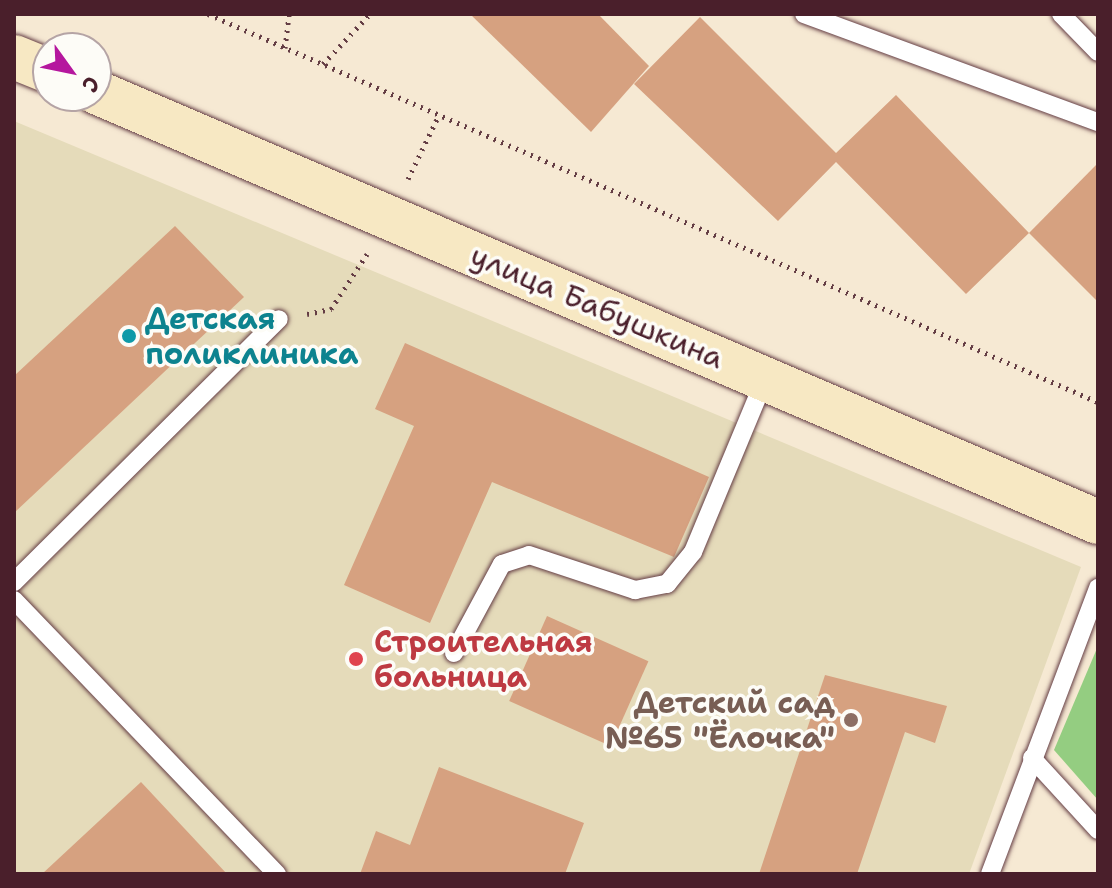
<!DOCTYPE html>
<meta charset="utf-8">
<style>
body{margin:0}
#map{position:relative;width:1112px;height:888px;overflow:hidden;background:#f6e9d3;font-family:"Shantell Sans",sans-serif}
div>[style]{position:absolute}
.built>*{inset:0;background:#e5dbba}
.green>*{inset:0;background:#94cd81}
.building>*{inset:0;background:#d6a180;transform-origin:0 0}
.path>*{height:5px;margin-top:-2.5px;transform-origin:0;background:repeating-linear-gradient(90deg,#643d44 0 2px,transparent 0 8px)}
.roads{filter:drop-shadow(0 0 2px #643d44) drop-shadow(0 0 2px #643d44)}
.lane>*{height:18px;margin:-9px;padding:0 9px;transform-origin:9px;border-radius:9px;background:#fff}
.secondary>*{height:44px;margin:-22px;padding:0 22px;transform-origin:22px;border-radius:22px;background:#f7e8c3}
.dots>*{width:22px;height:22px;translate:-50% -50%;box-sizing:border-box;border:4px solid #fdfcf7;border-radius:50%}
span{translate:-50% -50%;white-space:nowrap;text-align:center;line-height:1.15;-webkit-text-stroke:7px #fdfcf7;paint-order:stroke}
.street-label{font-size:30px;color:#4a1f2b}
.culture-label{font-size:30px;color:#0d838f;font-weight:700}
.left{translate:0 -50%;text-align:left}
.health-label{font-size:30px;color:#be3a42;font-weight:700}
.education-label{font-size:30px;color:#785e54;font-weight:700}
.right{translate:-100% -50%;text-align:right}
.frame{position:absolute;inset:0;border:16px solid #4a1f2b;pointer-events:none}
.north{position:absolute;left:32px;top:32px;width:80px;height:80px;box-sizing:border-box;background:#fdfcf7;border:2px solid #b5a4a5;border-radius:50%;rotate:123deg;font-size:22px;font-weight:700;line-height:32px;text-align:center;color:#4a1f2b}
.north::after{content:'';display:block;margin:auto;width:28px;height:36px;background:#b5179e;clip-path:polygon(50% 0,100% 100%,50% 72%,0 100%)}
</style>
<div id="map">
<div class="built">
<i style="clip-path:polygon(14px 121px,1081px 567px,969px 874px,14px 874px)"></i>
</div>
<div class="green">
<i style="clip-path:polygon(1098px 646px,1098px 800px,1054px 750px)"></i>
</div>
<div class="building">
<i style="clip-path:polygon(470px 14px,598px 14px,649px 66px,591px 132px)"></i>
<i style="clip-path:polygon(700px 17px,836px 153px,896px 95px,1029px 233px,966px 294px,836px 162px,778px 221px,634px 84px)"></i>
<i style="clip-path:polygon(1098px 163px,1098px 302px,1029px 233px)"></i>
<i style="clip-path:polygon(175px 226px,244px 297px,14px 513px,14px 376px)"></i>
<i style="clip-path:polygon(405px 343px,709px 477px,674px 557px,492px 482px,430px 623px,344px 585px,414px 426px,375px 409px)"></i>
<i style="left:547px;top:616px;width:111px;height:93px;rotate:24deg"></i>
<i style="clip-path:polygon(825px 675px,947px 706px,935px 743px,905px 732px,857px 874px,759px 874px)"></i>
<i style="clip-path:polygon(439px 767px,584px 823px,565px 874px,360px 874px,376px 831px,410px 845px)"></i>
<i style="clip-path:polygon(141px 782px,227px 874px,42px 874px)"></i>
</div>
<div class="path">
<i style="left:208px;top:14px;width:971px;rotate:23.56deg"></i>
<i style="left:285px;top:48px;width:34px;rotate:-83deg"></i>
<i style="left:323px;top:64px;width:69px;rotate:-46.8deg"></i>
<i style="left:408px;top:179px;width:71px;rotate:-64.2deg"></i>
<i style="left:307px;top:314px;width:25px;rotate:-12deg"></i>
<i style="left:331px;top:309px;width:66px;rotate:-56.8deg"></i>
</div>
<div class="roads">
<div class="lane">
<i style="left:804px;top:14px;width:313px;rotate:20.2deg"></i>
<i style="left:1061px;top:14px;width:53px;rotate:45.8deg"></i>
<i style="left:14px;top:582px;width:373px;rotate:-44.8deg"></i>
<i style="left:14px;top:600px;width:380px;rotate:46.2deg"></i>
<i style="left:454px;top:653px;width:101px;rotate:-61.7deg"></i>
<i style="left:502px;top:564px;width:28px;rotate:-18deg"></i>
<i style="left:529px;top:555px;width:112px;rotate:18.3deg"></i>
<i style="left:635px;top:590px;width:33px;rotate:-11deg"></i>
<i style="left:667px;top:584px;width:41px;rotate:-50.9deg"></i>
<i style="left:693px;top:552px;width:187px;rotate:-67.4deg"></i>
<i style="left:1032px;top:758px;width:98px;rotate:47.5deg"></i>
<i style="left:990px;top:874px;width:306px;rotate:-69.3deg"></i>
</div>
<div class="secondary">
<i style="left:14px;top:57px;width:37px;rotate:22deg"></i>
<i style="left:96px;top:92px;width:1090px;rotate:23.23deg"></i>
</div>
</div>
<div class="dots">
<i style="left:129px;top:336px;background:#0f9aa8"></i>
<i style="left:356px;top:659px;background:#e0444e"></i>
<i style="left:851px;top:720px;background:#8d6e63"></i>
</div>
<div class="street-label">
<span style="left:597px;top:307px;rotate:23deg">улица Бабушкина</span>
</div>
<div class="culture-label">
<span class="left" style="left:145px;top:336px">Детская<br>поликлиника</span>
</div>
<div class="health-label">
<span class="left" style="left:374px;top:659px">Строительная<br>больница</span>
</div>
<div class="education-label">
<span class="right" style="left:835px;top:720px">Детский сад<br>№65 "Ёлочка"</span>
</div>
<div class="frame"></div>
<div class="north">С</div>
</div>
